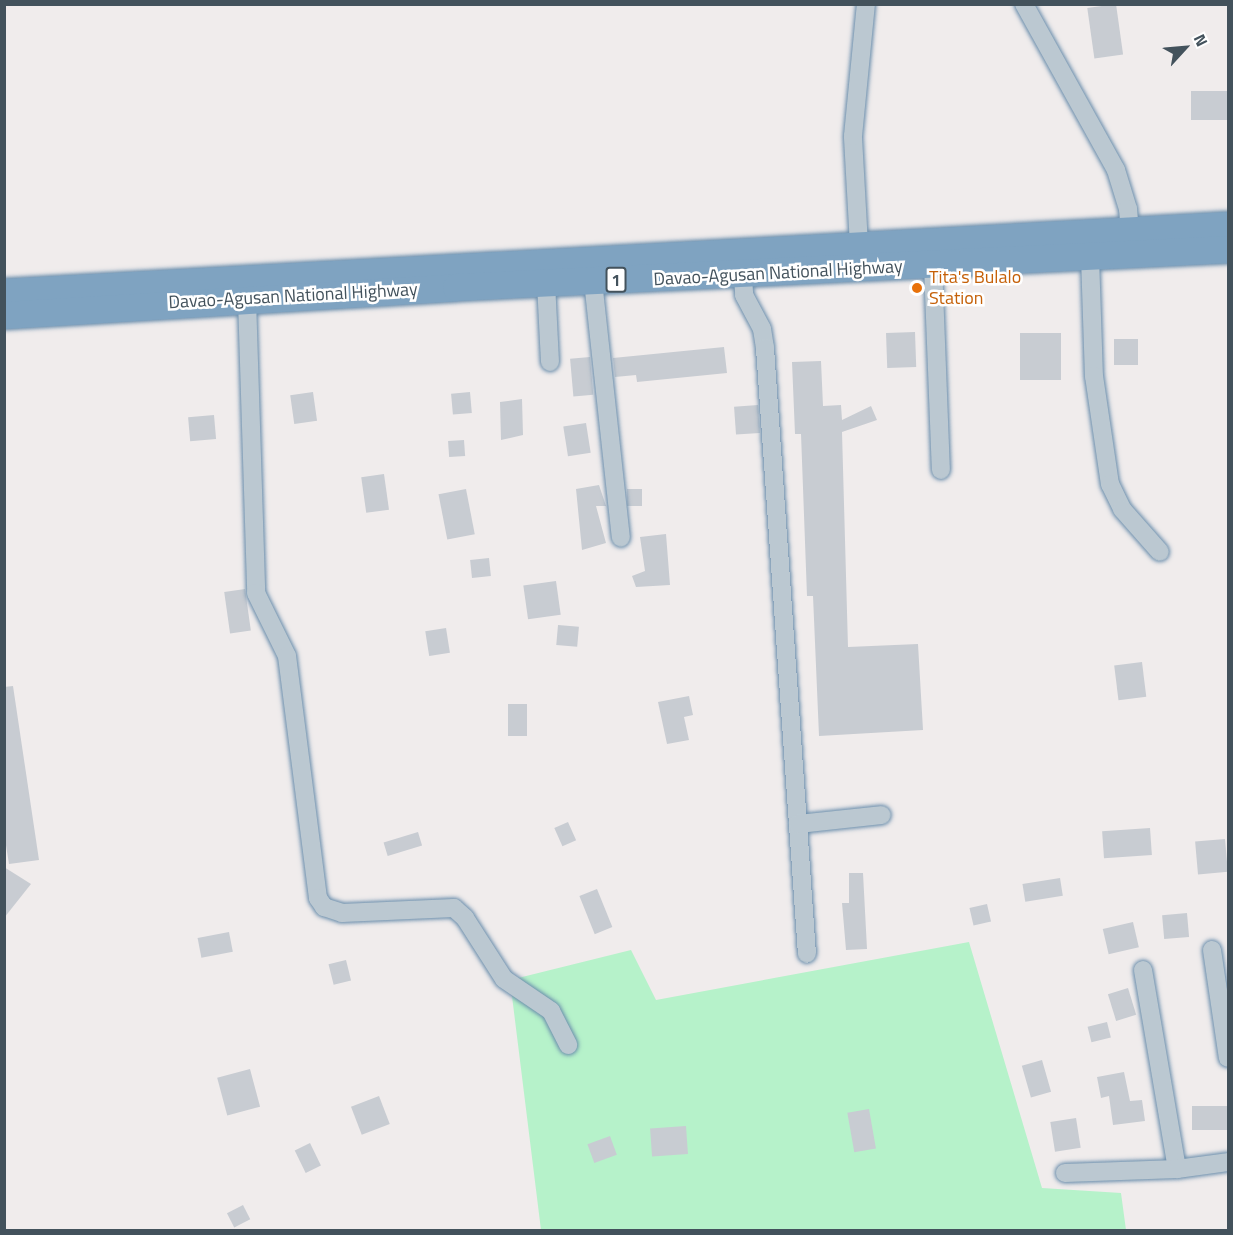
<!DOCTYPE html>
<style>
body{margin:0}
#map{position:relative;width:1233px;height:1235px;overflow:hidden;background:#f0ecec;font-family:"Titillium Web",sans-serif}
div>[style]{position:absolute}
.green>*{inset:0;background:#b6f2ca}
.building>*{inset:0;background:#c8ccd2;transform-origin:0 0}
.roads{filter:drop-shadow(0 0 2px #6b8eac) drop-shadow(0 0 2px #6b8eac)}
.minor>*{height:18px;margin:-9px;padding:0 9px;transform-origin:9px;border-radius:9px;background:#bbc8d1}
.highway>*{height:27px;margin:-13.5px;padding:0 13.5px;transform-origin:13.5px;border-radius:13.5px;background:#7fa3c1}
.dots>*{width:16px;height:16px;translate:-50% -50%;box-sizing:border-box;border:3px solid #fff;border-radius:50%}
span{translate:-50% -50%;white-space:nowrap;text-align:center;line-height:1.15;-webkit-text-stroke:5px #fff;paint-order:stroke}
.shield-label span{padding:2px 4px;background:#fff;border:2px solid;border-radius:4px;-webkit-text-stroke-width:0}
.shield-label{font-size:16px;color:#43525c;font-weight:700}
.street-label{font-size:18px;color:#43525c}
.food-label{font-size:18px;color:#c56008}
.left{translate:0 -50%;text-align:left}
.frame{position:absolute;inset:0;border:6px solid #43525c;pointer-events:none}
.north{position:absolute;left:1155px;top:18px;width:60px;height:60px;-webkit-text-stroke:4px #fff;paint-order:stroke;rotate:64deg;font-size:16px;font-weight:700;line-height:24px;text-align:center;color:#43525c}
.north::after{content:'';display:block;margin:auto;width:21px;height:27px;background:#43525c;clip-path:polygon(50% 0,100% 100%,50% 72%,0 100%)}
</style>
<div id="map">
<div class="green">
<i style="clip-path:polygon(969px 942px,1042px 1188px,1121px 1193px,1126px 1230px,541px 1230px,510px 980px,631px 950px,656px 1000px)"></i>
</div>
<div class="building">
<i style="left:1116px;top:4px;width:51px;height:29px;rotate:82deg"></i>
<i style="left:1228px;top:91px;width:29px;height:37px;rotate:90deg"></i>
<i style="left:915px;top:332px;width:35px;height:29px;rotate:88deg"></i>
<i style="left:1061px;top:333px;width:47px;height:41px;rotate:90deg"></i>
<i style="left:1114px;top:339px;width:24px;height:26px"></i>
<i style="clip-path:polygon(724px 347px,727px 373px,637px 382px,636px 375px,615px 377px,613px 358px)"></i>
<i style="left:590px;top:357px;width:38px;height:20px;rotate:85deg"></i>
<i style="clip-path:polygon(821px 361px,823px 406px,841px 405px,842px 420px,871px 406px,877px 420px,842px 432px,848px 647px,918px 644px,923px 730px,819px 736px,813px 596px,807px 596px,801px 434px,795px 434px,792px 362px)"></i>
<i style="left:313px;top:392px;width:29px;height:23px;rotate:82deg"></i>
<i style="left:470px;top:392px;width:21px;height:19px;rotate:85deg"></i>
<i style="clip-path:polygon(522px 399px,523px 435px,501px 440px,500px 402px)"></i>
<i style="left:758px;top:405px;width:28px;height:24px;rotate:86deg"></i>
<i style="left:214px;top:415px;width:24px;height:26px;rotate:85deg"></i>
<i style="left:586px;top:423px;width:30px;height:23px;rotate:81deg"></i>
<i style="left:464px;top:440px;width:16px;height:16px;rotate:86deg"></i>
<i style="left:384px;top:474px;width:36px;height:23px;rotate:82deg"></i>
<i style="clip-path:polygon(599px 485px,606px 506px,596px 506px,606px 543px,582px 550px,576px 489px)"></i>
<i style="left:466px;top:489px;width:46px;height:28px;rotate:79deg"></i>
<i style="left:627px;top:489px;width:15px;height:17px"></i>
<i style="clip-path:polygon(666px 534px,670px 585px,636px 587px,632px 576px,645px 571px,640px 537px)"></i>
<i style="left:489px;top:558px;width:18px;height:19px;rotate:84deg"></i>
<i style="left:556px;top:581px;width:34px;height:33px;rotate:82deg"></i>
<i style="left:245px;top:589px;width:42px;height:21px;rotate:82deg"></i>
<i style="left:558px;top:625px;width:21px;height:20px;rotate:5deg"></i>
<i style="left:446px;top:628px;width:25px;height:21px;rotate:81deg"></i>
<i style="left:1142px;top:662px;width:35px;height:28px;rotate:83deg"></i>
<i style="clip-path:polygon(13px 686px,39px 860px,9px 864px,4px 833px,4px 687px)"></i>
<i style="clip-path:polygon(689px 696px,693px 715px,684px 717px,689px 740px,667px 744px,658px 702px)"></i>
<i style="left:508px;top:704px;width:19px;height:32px"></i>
<i style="left:568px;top:822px;width:20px;height:15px;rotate:66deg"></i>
<i style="left:1150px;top:828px;width:27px;height:48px;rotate:86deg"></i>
<i style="left:418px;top:832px;width:14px;height:36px;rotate:73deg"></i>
<i style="left:1225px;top:839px;width:33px;height:30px;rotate:85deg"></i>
<i style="clip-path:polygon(4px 867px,31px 884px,4px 918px)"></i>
<i style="clip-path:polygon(849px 873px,863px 873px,867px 949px,846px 950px,842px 903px,849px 903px)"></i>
<i style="left:1060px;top:878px;width:18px;height:38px;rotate:81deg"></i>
<i style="left:597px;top:889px;width:41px;height:19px;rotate:68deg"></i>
<i style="left:987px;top:904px;width:18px;height:18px;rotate:77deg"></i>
<i style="left:1187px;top:913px;width:24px;height:25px;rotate:85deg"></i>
<i style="left:1133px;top:922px;width:26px;height:31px;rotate:77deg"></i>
<i style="left:229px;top:932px;width:20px;height:32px;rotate:79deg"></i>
<i style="left:346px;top:960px;width:21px;height:18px;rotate:76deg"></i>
<i style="left:1128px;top:988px;width:28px;height:21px;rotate:73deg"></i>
<i style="left:1107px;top:1022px;width:16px;height:20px;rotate:76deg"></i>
<i style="left:1042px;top:1060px;width:33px;height:21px;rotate:74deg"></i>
<i style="left:250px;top:1069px;width:39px;height:34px;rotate:75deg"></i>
<i style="clip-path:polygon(1124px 1072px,1130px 1101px,1142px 1100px,1145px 1121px,1113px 1125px,1109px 1096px,1101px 1098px,1097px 1077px)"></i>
<i style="left:379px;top:1096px;width:30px;height:30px;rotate:69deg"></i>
<i style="left:1228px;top:1106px;width:24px;height:36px;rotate:90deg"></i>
<i style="left:869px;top:1109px;width:40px;height:22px;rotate:80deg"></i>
<i style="left:1076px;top:1118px;width:30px;height:26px;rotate:81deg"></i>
<i style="left:686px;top:1126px;width:28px;height:36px;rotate:86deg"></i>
<i style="left:610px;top:1136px;width:20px;height:24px;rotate:70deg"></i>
<i style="left:310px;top:1143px;width:25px;height:17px;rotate:64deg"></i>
<i style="left:243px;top:1205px;width:16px;height:18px;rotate:63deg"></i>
</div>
<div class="roads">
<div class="minor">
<i style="left:1024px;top:4px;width:190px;rotate:61deg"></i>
<i style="left:1116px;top:170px;width:41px;rotate:72.9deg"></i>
<i style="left:1128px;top:209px;width:32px;rotate:85deg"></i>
<i style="left:859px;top:245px;width:109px;rotate:-93.2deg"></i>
<i style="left:853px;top:136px;width:133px;rotate:-84.4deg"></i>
<i style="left:1090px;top:257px;width:119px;rotate:88.1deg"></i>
<i style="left:1094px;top:376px;width:109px;rotate:81.6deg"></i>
<i style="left:1110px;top:484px;width:28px;rotate:64deg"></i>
<i style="left:1122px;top:509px;width:57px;rotate:48.5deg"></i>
<i style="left:742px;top:263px;width:32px;rotate:86deg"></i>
<i style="left:744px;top:295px;width:38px;rotate:62deg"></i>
<i style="left:762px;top:329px;width:19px;rotate:81deg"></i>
<i style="left:765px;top:348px;width:607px;rotate:86.04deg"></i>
<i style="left:933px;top:265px;width:205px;rotate:87.8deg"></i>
<i style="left:593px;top:281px;width:258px;rotate:83.8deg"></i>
<i style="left:546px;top:283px;width:79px;rotate:87.1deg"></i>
<i style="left:247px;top:299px;width:294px;rotate:88.2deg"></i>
<i style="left:256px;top:593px;width:70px;rotate:63.8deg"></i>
<i style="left:287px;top:656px;width:244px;rotate:82.7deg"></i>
<i style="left:318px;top:898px;width:11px;rotate:56deg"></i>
<i style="left:324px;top:907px;width:19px;rotate:18deg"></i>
<i style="left:342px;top:913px;width:112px;rotate:-2.6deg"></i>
<i style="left:454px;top:908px;width:15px;rotate:42deg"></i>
<i style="left:465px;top:918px;width:72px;rotate:57.4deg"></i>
<i style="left:504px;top:979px;width:57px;rotate:34.2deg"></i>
<i style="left:551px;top:1011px;width:38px;rotate:63deg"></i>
<i style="left:798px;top:824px;width:84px;rotate:-6.1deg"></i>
<i style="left:1212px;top:950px;width:109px;rotate:81.6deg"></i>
<i style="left:1143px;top:970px;width:202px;rotate:80.3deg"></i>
<i style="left:1065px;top:1173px;width:112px;rotate:-2deg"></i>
<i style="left:1177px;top:1169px;width:51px;rotate:-7.8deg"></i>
</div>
<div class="highway">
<i style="left:4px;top:292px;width:1226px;rotate:-3.13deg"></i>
<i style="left:4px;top:315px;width:453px;rotate:-3.5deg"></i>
<i style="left:456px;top:287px;width:773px;rotate:-2.82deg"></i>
</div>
</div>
<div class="dots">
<i style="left:917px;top:288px;background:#e8710a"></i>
</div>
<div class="shield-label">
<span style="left:616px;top:280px">1</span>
</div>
<div class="street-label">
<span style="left:778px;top:273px;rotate:-3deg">Davao-Agusan National Highway</span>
<span style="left:293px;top:296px;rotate:-3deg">Davao-Agusan National Highway</span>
</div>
<div class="food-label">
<span class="left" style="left:929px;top:288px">Tita's Bulalo<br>Station</span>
</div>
<div class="frame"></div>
<div class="north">N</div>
</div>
